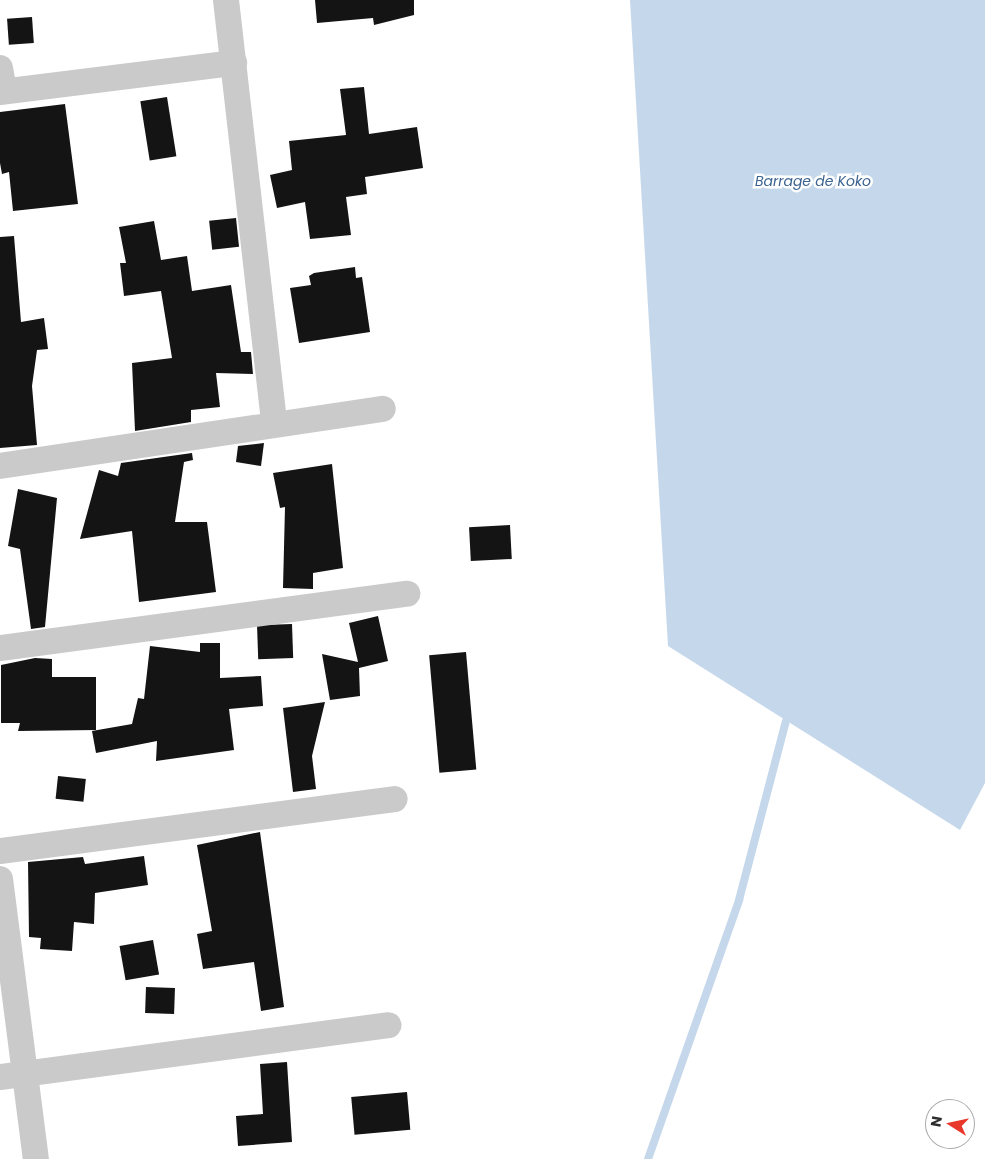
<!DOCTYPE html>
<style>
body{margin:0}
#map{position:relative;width:985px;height:1159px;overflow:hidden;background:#fff;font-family:Poppins,sans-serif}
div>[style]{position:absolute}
.water>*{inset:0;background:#c5d7eb}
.stream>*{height:8px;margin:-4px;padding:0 4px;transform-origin:4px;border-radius:4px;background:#c5d7eb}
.building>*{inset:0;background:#141414;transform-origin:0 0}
.minor>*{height:26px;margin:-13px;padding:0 13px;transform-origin:13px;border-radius:13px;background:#cacaca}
span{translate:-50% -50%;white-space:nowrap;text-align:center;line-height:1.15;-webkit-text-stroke:5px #fff;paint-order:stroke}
.water-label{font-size:14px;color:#3a6390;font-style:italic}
.north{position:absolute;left:925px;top:1099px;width:50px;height:50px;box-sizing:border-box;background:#fff;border:1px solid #ababab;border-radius:50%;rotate:280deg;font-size:14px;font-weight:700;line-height:20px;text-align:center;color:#2d2d2d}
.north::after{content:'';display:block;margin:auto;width:18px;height:22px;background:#e8372b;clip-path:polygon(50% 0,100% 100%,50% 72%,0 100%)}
</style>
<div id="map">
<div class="water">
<i style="clip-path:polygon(630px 0,985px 0,985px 783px,960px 830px,668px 646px)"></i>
</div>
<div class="stream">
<i style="left:648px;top:1159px;width:275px;rotate:-70.6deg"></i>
<i style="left:739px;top:900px;width:185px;rotate:-75.3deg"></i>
</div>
<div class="building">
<i style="clip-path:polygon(315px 0,414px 0,414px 15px,374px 25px,373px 18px,317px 23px)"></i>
<i style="left:32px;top:17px;width:26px;height:25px;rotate:86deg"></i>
<i style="clip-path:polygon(364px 87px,369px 134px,417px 127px,423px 168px,365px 177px,367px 194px,346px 197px,351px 235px,310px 239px,305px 202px,277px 208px,270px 175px,292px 170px,289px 141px,346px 135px,340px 89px)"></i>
<i style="left:167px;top:97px;width:60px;height:27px;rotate:81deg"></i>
<i style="clip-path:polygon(65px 104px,78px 204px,13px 211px,9px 172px,2px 174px,0 163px,0 112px)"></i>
<i style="left:236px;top:218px;width:29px;height:27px;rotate:84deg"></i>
<i style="clip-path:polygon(154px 221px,161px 260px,187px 256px,192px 291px,231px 285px,241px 352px,251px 352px,253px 374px,216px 373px,220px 407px,191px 410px,191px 422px,135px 431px,132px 363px,172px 358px,161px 291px,124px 296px,120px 263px,126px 263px,119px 227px)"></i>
<i style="clip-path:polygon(14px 236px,21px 322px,44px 318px,48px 349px,37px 350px,32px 386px,37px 445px,0 448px,0 237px)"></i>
<i style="clip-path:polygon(355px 267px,356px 278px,362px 277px,370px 332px,299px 343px,290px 288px,311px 285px,309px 276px,314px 273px)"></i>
<i style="clip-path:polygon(264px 443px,261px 466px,236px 462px,238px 446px)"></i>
<i style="clip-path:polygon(192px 453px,193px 460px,184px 462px,175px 522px,207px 522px,216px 592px,139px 602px,132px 531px,80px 539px,99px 470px,118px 476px,121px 463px)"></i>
<i style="clip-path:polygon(332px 464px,343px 568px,313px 573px,313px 589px,283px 588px,285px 507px,280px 508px,273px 473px)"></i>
<i style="clip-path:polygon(18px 489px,57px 498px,45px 627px,31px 629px,20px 549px,8px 546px)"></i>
<i style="left:510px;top:525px;width:34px;height:41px;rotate:87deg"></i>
<i style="clip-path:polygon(378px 616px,388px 661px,359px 668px,360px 696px,330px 700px,322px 654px,358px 662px,349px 623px)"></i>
<i style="left:292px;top:624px;width:34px;height:35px;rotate:88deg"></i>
<i style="clip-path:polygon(200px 643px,220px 643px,220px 678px,261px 676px,263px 706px,229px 709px,234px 750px,156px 761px,157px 741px,96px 753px,92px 731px,132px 724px,138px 698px,144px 699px,150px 646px,200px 652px)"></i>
<i style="left:466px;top:652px;width:118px;height:37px;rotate:85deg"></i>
<i style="clip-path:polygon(35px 658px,52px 659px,52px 677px,96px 677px,96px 730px,18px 731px,20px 723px,1px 723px,1px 665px)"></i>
<i style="clip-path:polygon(325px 702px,312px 756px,316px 789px,293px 792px,283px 708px)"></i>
<i style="left:58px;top:776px;width:28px;height:23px;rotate:6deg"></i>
<i style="clip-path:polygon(260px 832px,284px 1007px,261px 1011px,254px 962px,203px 969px,197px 934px,212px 931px,197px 845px)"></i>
<i style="clip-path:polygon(144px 856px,148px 885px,95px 893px,94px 924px,74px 922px,72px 951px,40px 949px,41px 938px,29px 937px,28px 862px,83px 857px,85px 864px)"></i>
<i style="left:153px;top:940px;width:35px;height:34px;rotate:80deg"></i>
<i style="left:146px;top:987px;width:29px;height:26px;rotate:2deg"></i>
<i style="clip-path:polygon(287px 1062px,292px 1142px,238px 1146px,236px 1116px,263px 1114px,260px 1064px)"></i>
<i style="left:407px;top:1092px;width:38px;height:56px;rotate:85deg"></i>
</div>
<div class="minor">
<i style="left:226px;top:0;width:427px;rotate:83.5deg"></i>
<i style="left:0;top:68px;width:23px;rotate:80deg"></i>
<i style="left:0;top:92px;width:236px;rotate:-7.1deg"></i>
<i style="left:0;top:466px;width:387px;rotate:-8.5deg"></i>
<i style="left:0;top:648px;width:411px;rotate:-7.6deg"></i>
<i style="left:0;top:851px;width:398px;rotate:-7.5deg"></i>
<i style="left:0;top:879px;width:282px;rotate:82.7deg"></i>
<i style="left:0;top:1077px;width:392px;rotate:-7.6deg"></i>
</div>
<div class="water-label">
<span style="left:813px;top:181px">Barrage de Koko</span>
</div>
<div class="north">N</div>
</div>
